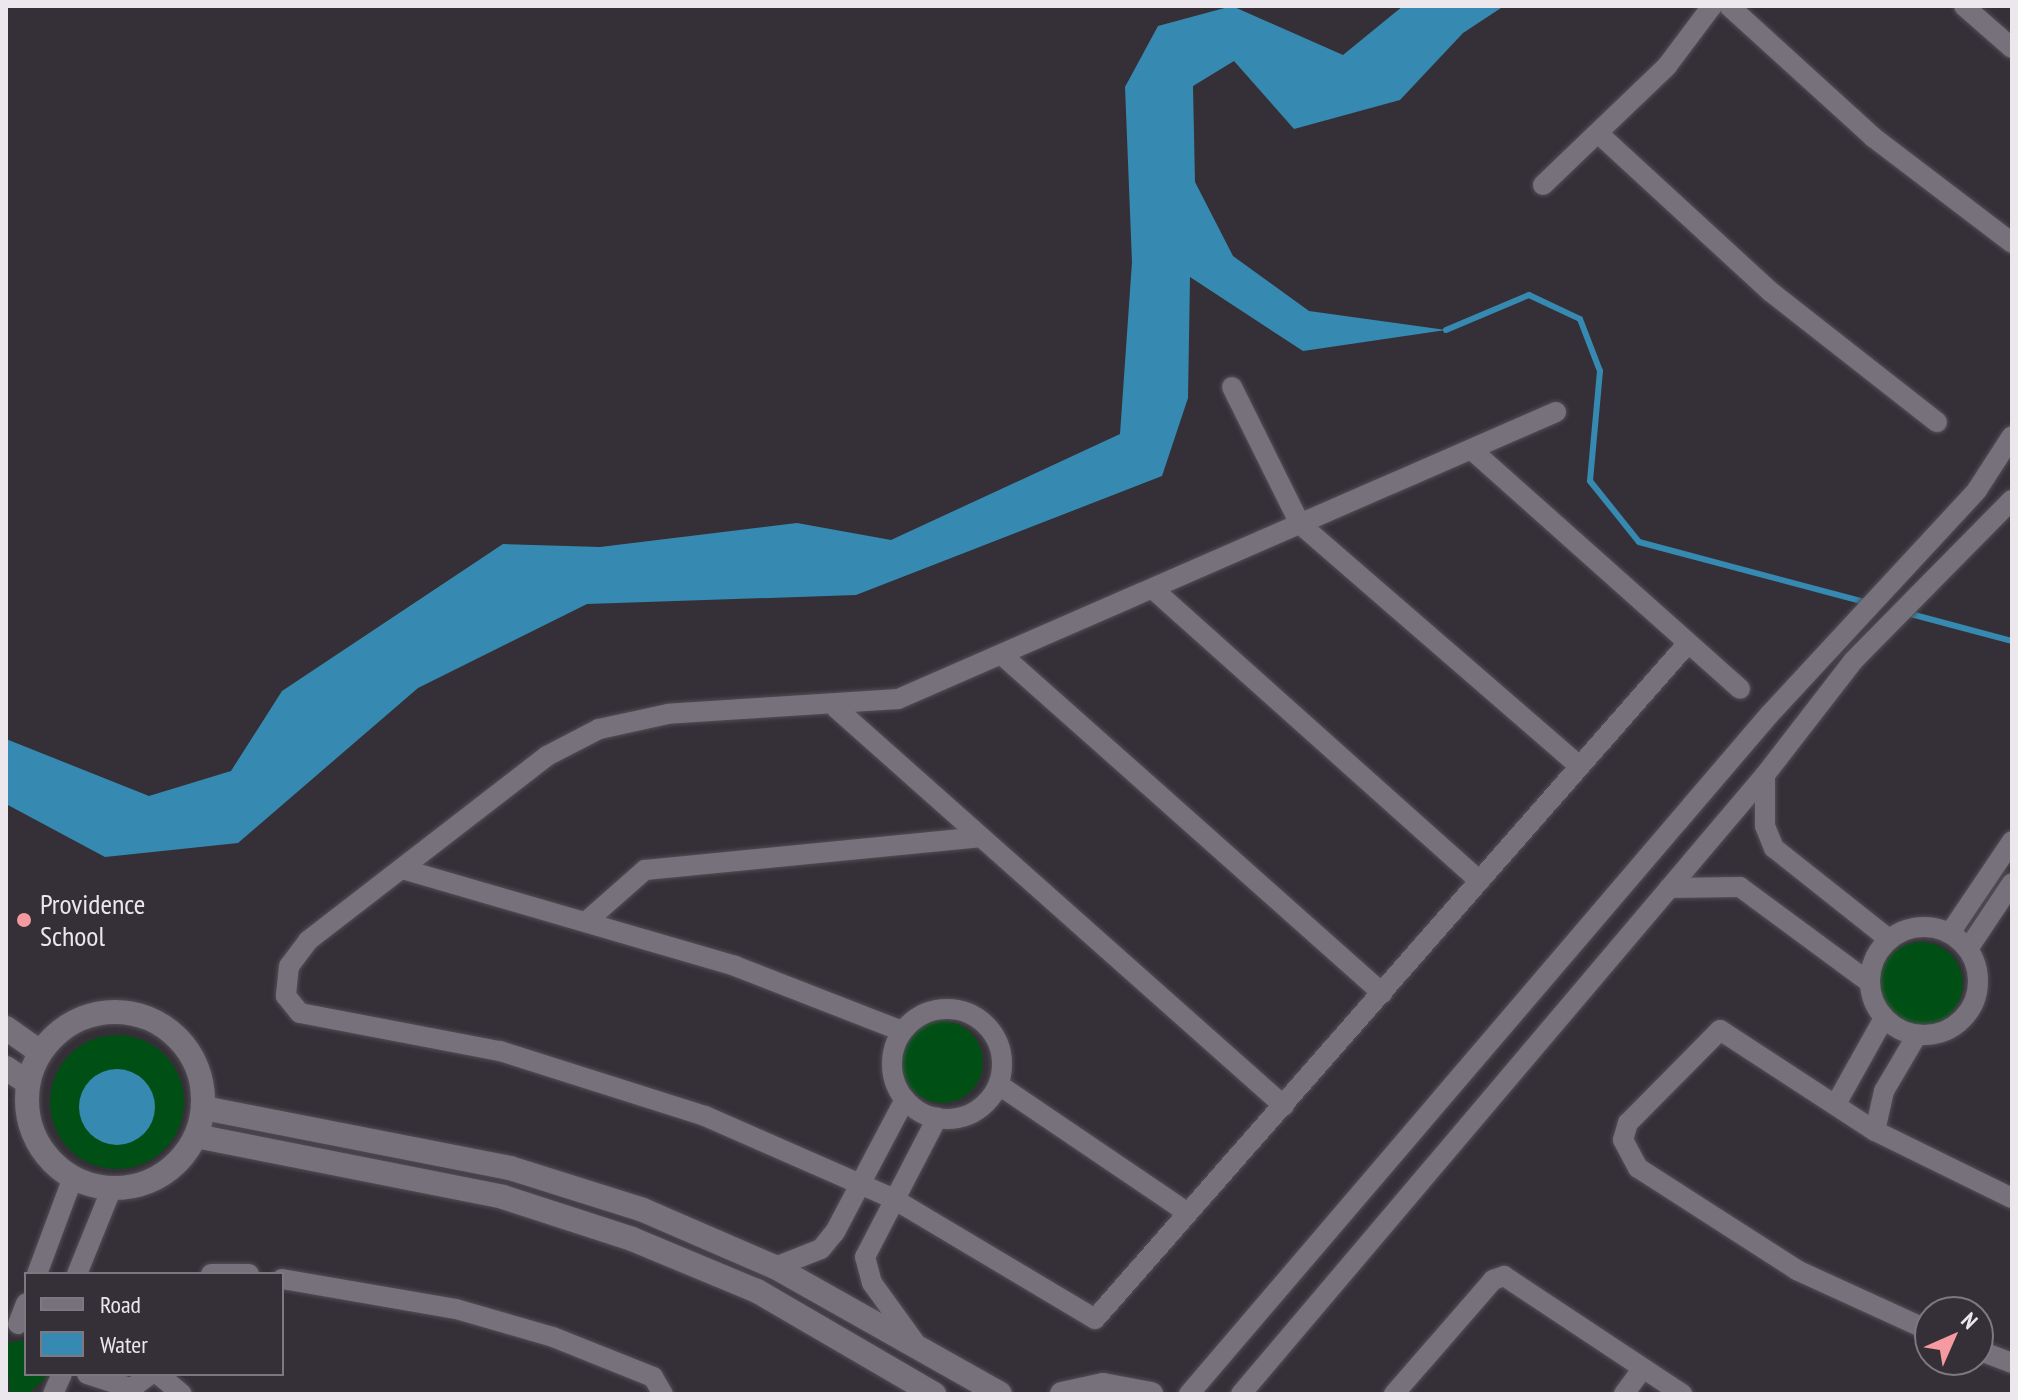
<!DOCTYPE html>
<style>
body{margin:0}
#map{position:relative;width:2018px;height:1400px;overflow:hidden;background:#353038;font-family:"PT Sans Narrow",sans-serif}
div>[style]{position:absolute}
.green>*{inset:0;background:#005015}
.round{border-radius:50%}
.water>*{inset:0;background:#368ab1}
.stream>*{height:6px;margin:-3px;padding:0 3px;transform-origin:3px;border-radius:3px;background:#368ab1}
.roads{filter:drop-shadow(0 0 2px #524e55) drop-shadow(0 0 2px #524e55)}
.minor>*{height:20px;margin:-10px;padding:0 10px;transform-origin:10px;border-radius:10px;background:#77717b}
.minor>.ring{margin:-10px;padding:0;box-sizing:content-box;background:none;border:20px solid #77717b;border-radius:50%}
.tertiary>*{height:24px;margin:-12px;padding:0 12px;transform-origin:12px;border-radius:12px;background:#77717b}
.tertiary>.ring{margin:-12px;padding:0;box-sizing:content-box;background:none;border:24px solid #77717b;border-radius:50%}
.dots>*{width:22px;height:22px;translate:-50% -50%;box-sizing:border-box;border:4px solid #353038;border-radius:50%}
span{translate:-50% -50%;white-space:nowrap;text-align:center;line-height:1.15;-webkit-text-stroke:6px #353038;paint-order:stroke}
.poi-label{font-size:28px;color:#ebe7ed}
.left{translate:0 -50%;text-align:left}
.frame{position:absolute;inset:0;border:8px solid #ebe7ed;pointer-events:none}
.legend{position:absolute;left:24px;top:1272px;width:260px;height:104px;box-sizing:border-box;background:#353038;border:2px solid #7e7980;margin:0;padding:10px 14px;list-style:none;font-size:24px;color:#ebe7ed}
.legend li{display:flex;align-items:center;gap:16px;height:40px}
.legend b{width:40px;border:2px solid #7e7980}
.north{position:absolute;left:1914px;top:1296px;width:80px;height:80px;box-sizing:border-box;background:#353038;border:2px solid #7e7980;border-radius:50%;rotate:45deg;font-size:22px;font-weight:700;line-height:32px;text-align:center;color:#ebe7ed}
.north::after{content:'';display:block;margin:auto;width:28px;height:36px;background:#f49aa0;clip-path:polygon(50% 0,100% 100%,50% 72%,0 100%)}
</style>
<div id="map">
<div class="green">
<i class="round" style="left:1879px;top:942px;width:84px;height:84px"></i>
<i class="round" style="left:901px;top:1021px;width:82px;height:82px"></i>
<i class="round" style="left:50px;top:1035px;width:134px;height:134px"></i>
<i style="clip-path:polygon(26px 1340px,26px 1374px,47px 1377px,28px 1394px,10px 1393px,6px 1343px)"></i>
</div>
<div class="water">
<i style="clip-path:polygon(1232px 6px,1343px 55px,1403px 6px,1504px 6px,1463px 33px,1400px 100px,1294px 129px,1234px 61px,1193px 86px,1195px 182px,1233px 256px,1309px 311px,1446px 330px,1303px 351px,1190px 277px,1188px 398px,1162px 476px,856px 595px,587px 604px,418px 688px,238px 843px,105px 857px,6px 804px,6px 739px,149px 796px,231px 771px,282px 691px,503px 544px,600px 547px,797px 523px,891px 540px,1120px 434px,1132px 262px,1125px 87px,1158px 26px)"></i>
<i class="round" style="left:79px;top:1069px;width:76px;height:76px"></i>
</div>
<div class="stream">
<i style="left:1446px;top:330px;width:90px;rotate:-22.9deg"></i>
<i style="left:1529px;top:295px;width:56px;rotate:25.2deg"></i>
<i style="left:1580px;top:319px;width:56px;rotate:69deg"></i>
<i style="left:1600px;top:371px;width:110px;rotate:95.2deg"></i>
<i style="left:1590px;top:481px;width:78px;rotate:51.2deg"></i>
<i style="left:1639px;top:542px;width:234px;rotate:14.9deg"></i>
<i style="left:1907px;top:613px;width:109px;rotate:14.9deg"></i>
</div>
<div class="roads">
<div class="minor">
<i style="left:1729px;top:6px;width:195px;rotate:42.3deg"></i>
<i style="left:1873px;top:137px;width:175px;rotate:37.3deg"></i>
<i style="left:1964px;top:6px;width:64px;rotate:41.2deg"></i>
<i style="left:1599px;top:134px;width:234px;rotate:42.6deg"></i>
<i style="left:1771px;top:292px;width:211px;rotate:38.1deg"></i>
<i style="left:1543px;top:185px;width:172px;rotate:-43.8deg"></i>
<i style="left:1667px;top:66px;width:75px;rotate:-53.1deg"></i>
<i style="left:1232px;top:387px;width:153px;rotate:63.6deg"></i>
<i style="left:1300px;top:524px;width:369px;rotate:40.9deg"></i>
<i style="left:1556px;top:412px;width:718px;rotate:156.43deg"></i>
<i style="left:898px;top:699px;width:230px;rotate:176.3deg"></i>
<i style="left:668px;top:714px;width:71px;rotate:167.7deg"></i>
<i style="left:599px;top:729px;width:59px;rotate:152.6deg"></i>
<i style="left:547px;top:756px;width:302px;rotate:142.3deg"></i>
<i style="left:308px;top:941px;width:31px;rotate:127deg"></i>
<i style="left:289px;top:966px;width:30px;rotate:96deg"></i>
<i style="left:286px;top:996px;width:22px;rotate:51deg"></i>
<i style="left:300px;top:1013px;width:204px;rotate:10.8deg"></i>
<i style="left:500px;top:1051px;width:215px;rotate:17.6deg"></i>
<i style="left:705px;top:1116px;width:204px;rotate:23.7deg"></i>
<i style="left:892px;top:1198px;width:236px;rotate:30.8deg"></i>
<i style="left:1095px;top:1319px;width:899px;rotate:-48.74deg"></i>
<i style="left:1472px;top:450px;width:359px;rotate:41.7deg"></i>
<i style="left:1153px;top:589px;width:437px;rotate:41.8deg"></i>
<i style="left:1002px;top:655px;width:509px;rotate:41.65deg"></i>
<i style="left:836px;top:708px;width:599px;rotate:41.62deg"></i>
<i style="left:1765px;top:775px;width:51px;rotate:90deg"></i>
<i style="left:1765px;top:826px;width:24px;rotate:68deg"></i>
<i style="left:1774px;top:848px;width:147px;rotate:38.4deg"></i>
<i style="left:402px;top:869px;width:347px;rotate:16.2deg"></i>
<i style="left:735px;top:966px;width:179px;rotate:21.3deg"></i>
<i style="left:1669px;top:888px;width:71px;rotate:-0.8deg"></i>
<i style="left:1740px;top:887px;width:160px;rotate:36.4deg"></i>
<i style="left:588px;top:920px;width:76px;rotate:-41.3deg"></i>
<i style="left:645px;top:870px;width:336px;rotate:-5.6deg"></i>
<i class="ring" style="left:1870px;top:927px;width:88px;height:88px"></i>
<i style="left:1950px;top:933px;width:111px;rotate:-56deg"></i>
<i style="left:1968px;top:949px;width:79px;rotate:-56.3deg"></i>
<i class="ring" style="left:892px;top:1009px;width:90px;height:90px"></i>
<i style="left:999px;top:1085px;width:228px;rotate:34.1deg"></i>
<i style="left:1836px;top:1104px;width:98px;rotate:-60.8deg"></i>
<i style="left:1875px;top:1131px;width:41px;rotate:-77.3deg"></i>
<i style="left:1884px;top:1091px;width:65px;rotate:-59.5deg"></i>
<i style="left:775px;top:1267px;width:49px;rotate:-21.4deg"></i>
<i style="left:821px;top:1249px;width:22px;rotate:-51deg"></i>
<i style="left:835px;top:1232px;width:150px;rotate:-62.2deg"></i>
<i style="left:37px;top:1274px;width:103px;rotate:-69.6deg"></i>
<i style="left:77px;top:1274px;width:93px;rotate:-67.9deg"></i>
<i style="left:211px;top:1274px;width:38px"></i>
<i style="left:282px;top:1279px;width:177px;rotate:9.8deg"></i>
<i style="left:456px;top:1309px;width:101px;rotate:16.1deg"></i>
<i style="left:553px;top:1337px;width:108px;rotate:21.8deg"></i>
<i style="left:653px;top:1377px;width:20px;rotate:60deg"></i>
<i style="left:18px;top:1324px;width:22px;rotate:-69deg"></i>
<i style="left:1930px;top:1331px;width:146px;rotate:-155.4deg"></i>
<i style="left:1797px;top:1270px;width:189px;rotate:-147.3deg"></i>
<i style="left:1638px;top:1168px;width:32px;rotate:-118deg"></i>
<i style="left:1623px;top:1140px;width:18px;rotate:-74deg"></i>
<i style="left:1628px;top:1123px;width:131px;rotate:-45.3deg"></i>
<i style="left:1720px;top:1030px;width:185px;rotate:33.1deg"></i>
<i style="left:1875px;top:1131px;width:153px;rotate:26.1deg"></i>
<i style="left:914px;top:1341px;width:72px;rotate:-125.9deg"></i>
<i style="left:872px;top:1283px;width:27px;rotate:-105deg"></i>
<i style="left:865px;top:1257px;width:157px;rotate:-62.6deg"></i>
<i style="left:1978px;top:1350px;width:36px;rotate:21deg"></i>
<i style="left:87px;top:1374px;width:42px;rotate:18deg"></i>
<i style="left:158px;top:1374px;width:31px;rotate:40deg"></i>
<i style="left:53px;top:1394px;width:22px;rotate:-66deg"></i>
<i style="left:124px;top:1394px;width:34px;rotate:-37deg"></i>
<i style="left:1189px;top:1394px;width:893px;rotate:-49.5deg"></i>
<i style="left:1769px;top:715px;width:306px;rotate:-47.2deg"></i>
<i style="left:1977px;top:490px;width:64px;rotate:-57.1deg"></i>
<i style="left:1241px;top:1394px;width:811px;rotate:-49.75deg"></i>
<i style="left:1765px;top:775px;width:144px;rotate:-52.3deg"></i>
<i style="left:1853px;top:661px;width:226px;rotate:-45.4deg"></i>
<i style="left:1394px;top:1394px;width:151px;rotate:-49deg"></i>
<i style="left:1493px;top:1280px;width:12px;rotate:-20deg"></i>
<i style="left:1504px;top:1276px;width:214px;rotate:33.5deg"></i>
<i style="left:1624px;top:1394px;width:29px;rotate:-54deg"></i>
</div>
<div class="tertiary">
<i class="ring" style="left:27px;top:1012px;width:152px;height:152px"></i>
<i style="left:6px;top:1028px;width:42px;rotate:35.2deg"></i>
<i style="left:6px;top:1068px;width:27px;rotate:34deg"></i>
<i style="left:204px;top:1108px;width:312px;rotate:11.1deg"></i>
<i style="left:510px;top:1168px;width:139px;rotate:17.5deg"></i>
<i style="left:643px;top:1210px;width:144px;rotate:23.4deg"></i>
<i style="left:775px;top:1267px;width:258px;rotate:29.4deg"></i>
<i style="left:196px;top:1136px;width:313px;rotate:11.2deg"></i>
<i style="left:503px;top:1197px;width:136px;rotate:18deg"></i>
<i style="left:632px;top:1239px;width:135px;rotate:22.6deg"></i>
<i style="left:757px;top:1291px;width:205px;rotate:30.2deg"></i>
<i style="left:1062px;top:1394px;width:42px;rotate:-12.4deg"></i>
<i style="left:1103px;top:1385px;width:49px;rotate:10.6deg"></i>
</div>
</div>
<div class="dots">
<i style="left:24px;top:920px;background:#f49aa0"></i>
</div>
<div class="poi-label">
<span class="left" style="left:40px;top:920px">Providence<br>School</span>
</div>
<div class="frame"></div>
<ul class="legend">
<li><b style="height:10px;background:#77717b"></b>Road</li>
<li><b style="height:22px;background:#368ab1"></b>Water</li>
</ul>
<div class="north">N</div>
</div>
